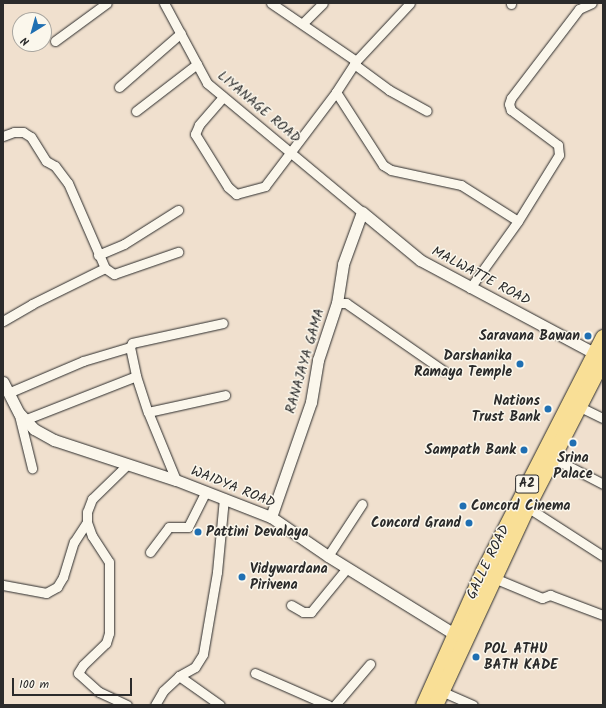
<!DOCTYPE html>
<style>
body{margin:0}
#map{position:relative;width:606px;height:708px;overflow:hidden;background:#f0e0ce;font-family:Kalam,sans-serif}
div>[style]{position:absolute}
.roads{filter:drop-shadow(0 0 1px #2b2b2b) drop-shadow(0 0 1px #2b2b2b)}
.minor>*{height:9px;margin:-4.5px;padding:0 4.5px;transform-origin:4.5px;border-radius:4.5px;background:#fbf7ec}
.tertiary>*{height:11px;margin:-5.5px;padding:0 5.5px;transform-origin:5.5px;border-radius:5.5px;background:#fbf7ec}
.trunk>*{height:15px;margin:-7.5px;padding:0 7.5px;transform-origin:7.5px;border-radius:7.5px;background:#f9df96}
.dots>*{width:11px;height:11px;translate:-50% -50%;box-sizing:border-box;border:2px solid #fbf7ec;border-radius:50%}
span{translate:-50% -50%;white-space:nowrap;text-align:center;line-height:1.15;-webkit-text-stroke:3px #fbf7ec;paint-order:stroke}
.shield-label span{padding:1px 3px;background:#fbf7ec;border:1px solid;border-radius:3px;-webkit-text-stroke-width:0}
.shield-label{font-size:13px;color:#2b2b2b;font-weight:700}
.street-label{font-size:14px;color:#2b2b2b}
.poi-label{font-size:14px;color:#2b2b2b;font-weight:700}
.right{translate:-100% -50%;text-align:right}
.left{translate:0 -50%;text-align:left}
.frame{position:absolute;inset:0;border:4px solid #2b2b2b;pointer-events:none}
.north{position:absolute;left:12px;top:12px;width:40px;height:40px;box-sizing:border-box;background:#fbf7ec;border:1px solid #a8a59f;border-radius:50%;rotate:217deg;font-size:11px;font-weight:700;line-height:16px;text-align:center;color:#2b2b2b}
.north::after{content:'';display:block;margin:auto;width:14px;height:18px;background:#1f6fb2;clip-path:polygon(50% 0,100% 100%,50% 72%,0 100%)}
.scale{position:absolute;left:12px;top:678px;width:120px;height:18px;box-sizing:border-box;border:2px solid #2b2b2b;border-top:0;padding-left:5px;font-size:12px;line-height:14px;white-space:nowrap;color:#2b2b2b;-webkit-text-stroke:3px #fbf7ec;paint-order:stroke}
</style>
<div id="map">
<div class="roads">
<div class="minor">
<i style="left:164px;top:3px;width:91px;rotate:61.7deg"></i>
<i style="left:207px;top:83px;width:202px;rotate:39.8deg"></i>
<i style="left:271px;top:3px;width:103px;rotate:34.3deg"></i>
<i style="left:511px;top:3px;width:1px;rotate:90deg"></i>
<i style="left:303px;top:23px;width:28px;rotate:-45deg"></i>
<i style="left:55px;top:41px;width:64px;rotate:-36.2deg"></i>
<i style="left:354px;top:64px;width:44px;rotate:36.6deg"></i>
<i style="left:389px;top:90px;width:43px;rotate:28.9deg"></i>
<i style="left:119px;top:87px;width:82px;rotate:-41.1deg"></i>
<i style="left:336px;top:92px;width:87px;rotate:57.2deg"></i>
<i style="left:383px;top:165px;width:9px;rotate:32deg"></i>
<i style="left:391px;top:170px;width:72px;rotate:12.1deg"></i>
<i style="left:461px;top:185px;width:67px;rotate:32.3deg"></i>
<i style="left:223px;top:97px;width:37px;rotate:131deg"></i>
<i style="left:199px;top:125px;width:10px;rotate:114deg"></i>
<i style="left:195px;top:134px;width:62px;rotate:58.1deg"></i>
<i style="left:228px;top:187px;width:11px;rotate:41deg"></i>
<i style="left:236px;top:194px;width:30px;rotate:-15deg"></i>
<i style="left:265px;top:186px;width:118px;rotate:-52.9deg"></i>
<i style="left:336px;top:92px;width:37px;rotate:-57deg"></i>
<i style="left:356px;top:61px;width:79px;rotate:-47deg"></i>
<i style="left:136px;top:111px;width:77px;rotate:-37.6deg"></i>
<i style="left:3px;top:136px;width:12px;rotate:-20deg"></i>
<i style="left:14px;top:132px;width:9px"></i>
<i style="left:23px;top:132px;width:9px;rotate:32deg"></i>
<i style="left:31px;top:137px;width:28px;rotate:58deg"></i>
<i style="left:46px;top:161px;width:10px;rotate:29deg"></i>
<i style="left:55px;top:166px;width:21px;rotate:53deg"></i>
<i style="left:68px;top:183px;width:93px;rotate:66.5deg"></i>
<i style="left:105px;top:268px;width:11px;rotate:34deg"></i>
<i style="left:114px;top:274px;width:68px;rotate:-19deg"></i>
<i style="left:98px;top:255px;width:28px;rotate:-23deg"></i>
<i style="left:124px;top:244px;width:64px;rotate:-32.2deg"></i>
<i style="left:470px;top:288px;width:82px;rotate:-54.4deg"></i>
<i style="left:518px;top:221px;width:78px;rotate:-58.2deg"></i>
<i style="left:559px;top:155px;width:10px;rotate:-96deg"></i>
<i style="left:558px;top:145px;width:59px;rotate:-143.3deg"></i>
<i style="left:511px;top:110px;width:6px;rotate:-108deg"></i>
<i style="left:509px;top:104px;width:6px;rotate:-72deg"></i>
<i style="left:511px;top:98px;width:112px;rotate:-52.6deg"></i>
<i style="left:579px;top:9px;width:14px;rotate:-25deg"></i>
<i style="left:337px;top:303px;width:9px"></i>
<i style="left:346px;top:303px;width:119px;rotate:34.8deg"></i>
<i style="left:3px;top:321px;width:34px;rotate:-30deg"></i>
<i style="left:32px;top:304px;width:81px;rotate:-26.3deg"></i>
<i style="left:130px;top:347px;width:30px;rotate:78deg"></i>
<i style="left:136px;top:376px;width:38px;rotate:72deg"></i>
<i style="left:148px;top:412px;width:74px;rotate:67.6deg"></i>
<i style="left:8px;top:393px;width:82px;rotate:-23.1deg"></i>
<i style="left:83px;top:361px;width:49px;rotate:-16.6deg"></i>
<i style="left:130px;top:347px;width:4px;rotate:-63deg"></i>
<i style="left:132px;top:343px;width:93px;rotate:-12.4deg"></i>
<i style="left:580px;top:407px;width:25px;rotate:26deg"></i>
<i style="left:148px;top:412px;width:79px;rotate:-12.4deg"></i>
<i style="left:19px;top:415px;width:55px;rotate:76.2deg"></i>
<i style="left:24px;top:420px;width:120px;rotate:-21.4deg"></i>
<i style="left:553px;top:458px;width:56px;rotate:27.5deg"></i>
<i style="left:527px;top:507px;width:90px;rotate:32.8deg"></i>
<i style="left:150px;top:552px;width:31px;rotate:-53deg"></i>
<i style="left:169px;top:527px;width:19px"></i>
<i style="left:188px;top:527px;width:40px;rotate:-63.4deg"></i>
<i style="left:328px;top:556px;width:62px;rotate:-56.8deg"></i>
<i style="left:494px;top:578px;width:52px;rotate:22.6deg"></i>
<i style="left:542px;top:598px;width:9px;rotate:-21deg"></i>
<i style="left:550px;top:595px;width:57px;rotate:20.7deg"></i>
<i style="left:3px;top:585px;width:44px;rotate:10.5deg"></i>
<i style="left:46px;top:593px;width:13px;rotate:-29deg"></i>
<i style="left:57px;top:587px;width:12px;rotate:-59deg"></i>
<i style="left:63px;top:577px;width:37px;rotate:-73deg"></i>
<i style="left:74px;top:542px;width:24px;rotate:-57deg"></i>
<i style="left:291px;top:605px;width:14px;rotate:30deg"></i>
<i style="left:303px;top:612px;width:8px"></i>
<i style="left:311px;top:612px;width:57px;rotate:-50.7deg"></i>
<i style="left:255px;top:673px;width:80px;rotate:23.7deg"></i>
<i style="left:179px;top:676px;width:50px;rotate:35.3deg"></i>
<i style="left:441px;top:691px;width:35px;rotate:24deg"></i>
<i style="left:127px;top:705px;width:31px;rotate:-155deg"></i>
<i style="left:99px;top:692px;width:28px;rotate:-138deg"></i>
<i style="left:78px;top:673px;width:9px;rotate:-58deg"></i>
<i style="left:83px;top:665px;width:32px;rotate:-44deg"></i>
<i style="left:106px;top:643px;width:10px;rotate:-73deg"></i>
<i style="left:109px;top:633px;width:71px;rotate:-90deg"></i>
<i style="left:109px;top:562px;width:31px;rotate:-123deg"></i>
<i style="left:92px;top:536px;width:15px;rotate:-110deg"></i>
<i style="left:87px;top:522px;width:10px;rotate:-90deg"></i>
<i style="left:87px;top:512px;width:14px;rotate:-69deg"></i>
<i style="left:92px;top:499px;width:50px;rotate:-44.2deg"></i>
<i style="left:155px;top:705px;width:16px;rotate:-60deg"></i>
<i style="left:163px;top:691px;width:22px;rotate:-43deg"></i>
<i style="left:179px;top:676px;width:18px;rotate:-29deg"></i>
<i style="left:195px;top:667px;width:15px;rotate:-58deg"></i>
<i style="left:203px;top:654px;width:83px;rotate:-80.3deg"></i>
<i style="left:217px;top:572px;width:74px;rotate:-84.6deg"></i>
<i style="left:335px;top:705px;width:54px;rotate:-49.5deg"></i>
</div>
<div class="tertiary">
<i style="left:3px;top:382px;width:35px;rotate:63deg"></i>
<i style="left:19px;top:413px;width:22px;rotate:47deg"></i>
<i style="left:34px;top:429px;width:23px;rotate:29deg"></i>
<i style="left:54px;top:440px;width:128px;rotate:18.2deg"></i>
<i style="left:176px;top:480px;width:102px;rotate:21.3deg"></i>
<i style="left:271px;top:517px;width:69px;rotate:34.4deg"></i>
<i style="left:328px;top:556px;width:156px;rotate:31.7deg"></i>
<i style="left:271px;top:517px;width:122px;rotate:-70.8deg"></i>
<i style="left:311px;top:402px;width:43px;rotate:-80.5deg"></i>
<i style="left:318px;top:360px;width:60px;rotate:-71.6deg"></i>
<i style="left:337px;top:303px;width:39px;rotate:-81deg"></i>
<i style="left:343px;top:264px;width:55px;rotate:-69.9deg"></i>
<i style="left:362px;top:212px;width:75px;rotate:39.6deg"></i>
<i style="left:420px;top:260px;width:197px;rotate:28.1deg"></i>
</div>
<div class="trunk">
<i style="left:423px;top:705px;width:147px;rotate:-65.9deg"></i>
<i style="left:483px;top:571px;width:263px;rotate:-62.9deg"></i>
<i style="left:435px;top:705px;width:218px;rotate:-65.1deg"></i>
<i style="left:527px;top:507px;width:166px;rotate:-62.8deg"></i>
</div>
</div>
<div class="dots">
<i style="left:588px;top:336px;background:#1f6fb2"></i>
<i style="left:520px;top:364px;background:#1f6fb2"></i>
<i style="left:548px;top:409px;background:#1f6fb2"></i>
<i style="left:573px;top:443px;background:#1f6fb2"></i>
<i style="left:524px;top:450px;background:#1f6fb2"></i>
<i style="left:463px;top:506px;background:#1f6fb2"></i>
<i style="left:469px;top:523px;background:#1f6fb2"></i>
<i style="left:198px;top:532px;background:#1f6fb2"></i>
<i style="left:242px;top:577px;background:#1f6fb2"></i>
<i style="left:476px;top:657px;background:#1f6fb2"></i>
</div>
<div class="shield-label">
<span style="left:527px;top:484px">A2</span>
</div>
<div class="street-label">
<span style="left:259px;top:107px;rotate:40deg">LIYANAGE ROAD</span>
<span style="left:481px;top:276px;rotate:28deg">MALWATTE ROAD</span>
<span style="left:305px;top:361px;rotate:-74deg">RANAJAYA GAMA</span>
<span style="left:233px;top:487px;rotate:22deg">WAIDYA ROAD</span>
<span style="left:488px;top:562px;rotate:-64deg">GALLE ROAD</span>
</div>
<div class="poi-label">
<span class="right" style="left:580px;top:336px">Saravana Bawan</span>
<span class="right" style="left:512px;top:364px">Darshanika<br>Ramaya Temple</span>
<span class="right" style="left:540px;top:409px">Nations<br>Trust Bank</span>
<span class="right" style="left:516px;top:450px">Sampath Bank</span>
<span style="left:573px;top:466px">Srina<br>Palace</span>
<span class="left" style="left:471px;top:506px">Concord Cinema</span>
<span class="right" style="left:461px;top:523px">Concord Grand</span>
<span class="left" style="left:206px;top:532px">Pattini Devalaya</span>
<span class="left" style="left:250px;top:577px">Vidywardana<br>Pirivena</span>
<span class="left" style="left:484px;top:657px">POL ATHU<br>BATH KADE</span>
</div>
<div class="frame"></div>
<div class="north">N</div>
<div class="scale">100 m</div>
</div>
